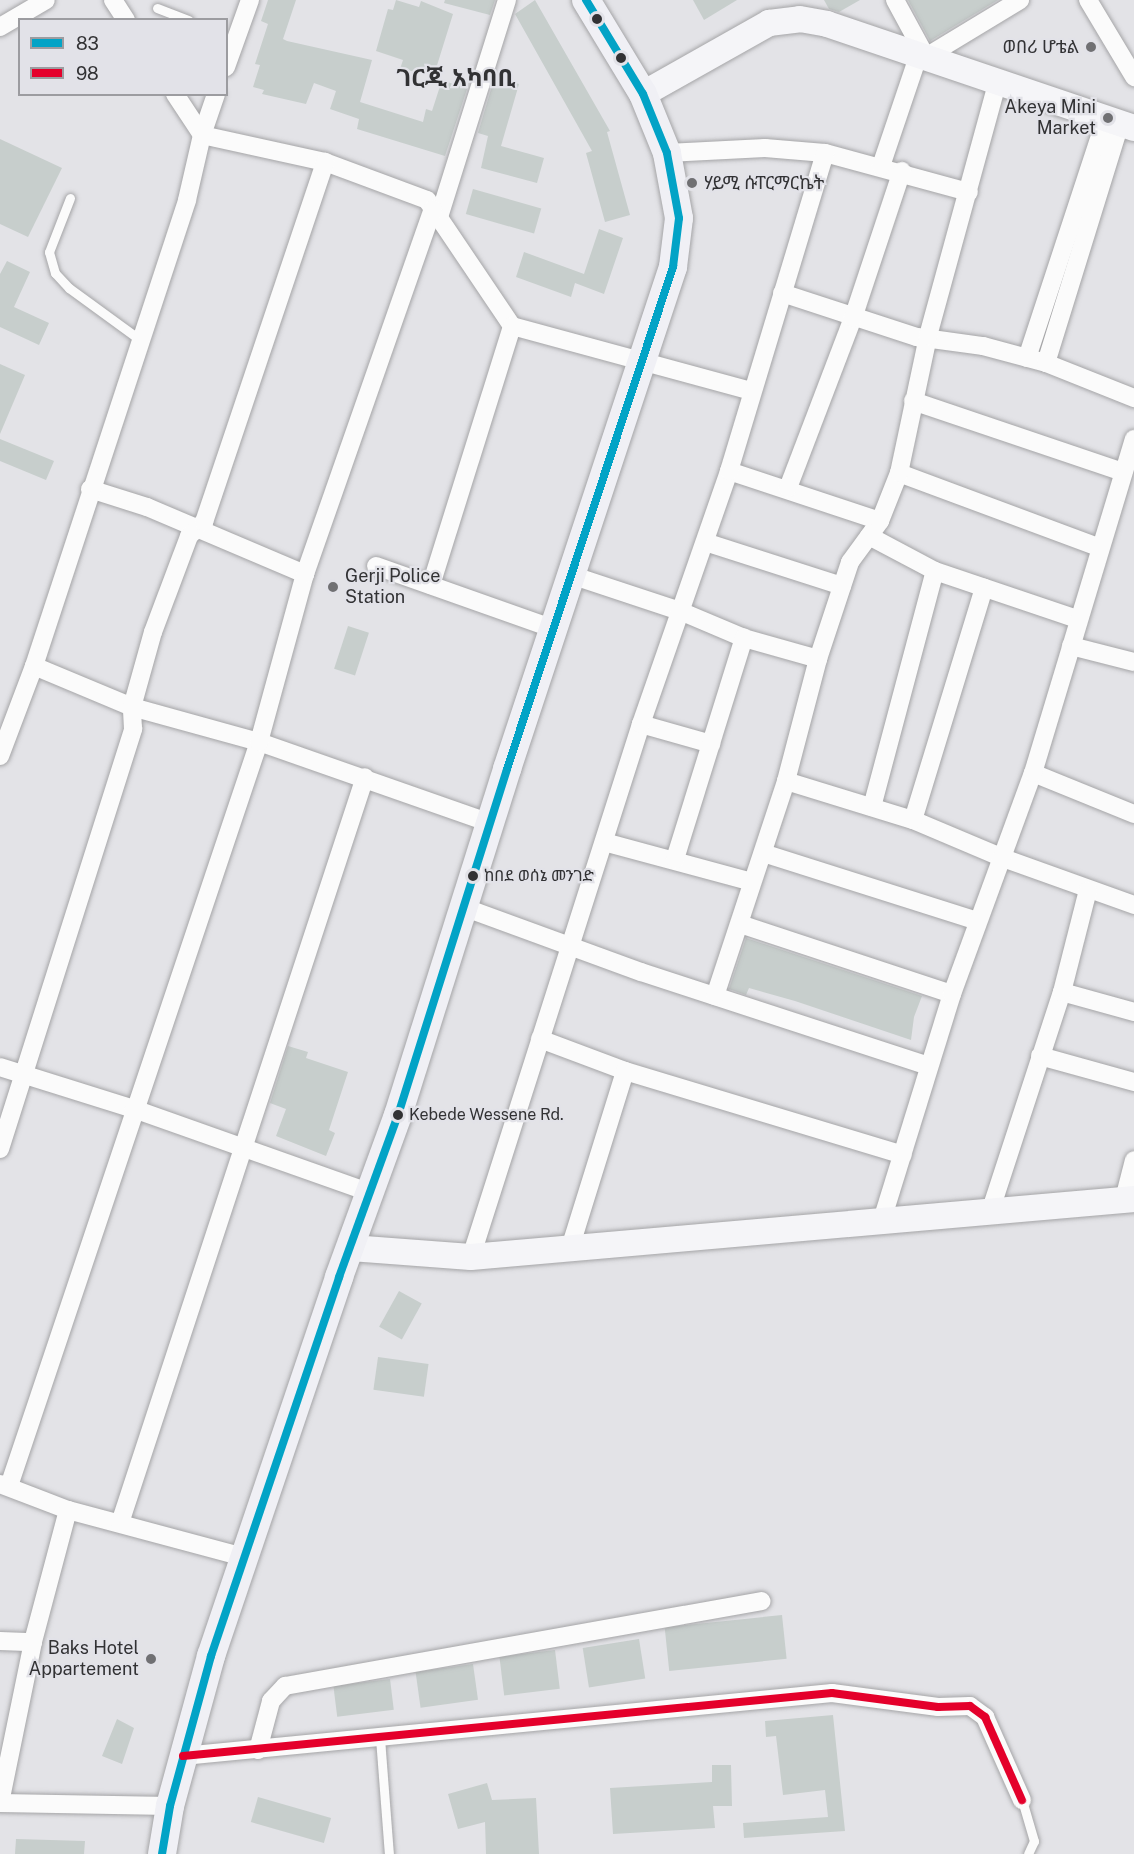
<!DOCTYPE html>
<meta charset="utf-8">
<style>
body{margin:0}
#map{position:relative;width:1134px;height:1854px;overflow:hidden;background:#e3e3e7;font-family:"Public Sans","Noto Sans Ethiopic",sans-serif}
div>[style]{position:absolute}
.building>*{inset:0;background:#c7cecc;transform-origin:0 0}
.roads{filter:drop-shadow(0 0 2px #a5a5a7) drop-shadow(0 0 2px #a5a5a7)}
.lane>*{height:9px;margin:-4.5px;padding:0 4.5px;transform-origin:4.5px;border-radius:4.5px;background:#fbfbfb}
.street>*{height:18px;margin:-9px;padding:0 9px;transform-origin:9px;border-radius:9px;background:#fbfbfb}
.secondary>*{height:26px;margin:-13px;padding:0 13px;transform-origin:13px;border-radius:13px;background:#f5f5f8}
.primary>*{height:28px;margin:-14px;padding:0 14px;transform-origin:14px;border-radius:14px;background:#f0f0f5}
.bus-1>*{height:8px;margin:-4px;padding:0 4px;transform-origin:4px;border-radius:4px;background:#02a3c6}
.bus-2>*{height:8px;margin:-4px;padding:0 4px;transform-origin:4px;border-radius:4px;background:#e4002b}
.dots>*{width:16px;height:16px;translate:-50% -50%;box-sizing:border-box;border:3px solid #e2e2e8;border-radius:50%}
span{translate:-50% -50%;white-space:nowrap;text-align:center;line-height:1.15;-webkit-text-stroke:4.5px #e2e2e8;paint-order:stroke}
.bus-label{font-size:16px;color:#323234}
.left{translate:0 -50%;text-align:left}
.poi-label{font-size:18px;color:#323234}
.right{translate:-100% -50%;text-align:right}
.district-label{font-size:24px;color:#323234;font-weight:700}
.legend{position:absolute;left:18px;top:18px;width:210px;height:78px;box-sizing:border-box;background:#e2e2e8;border:2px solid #9c9ca0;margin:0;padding:8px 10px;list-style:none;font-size:18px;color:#323234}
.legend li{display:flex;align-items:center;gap:12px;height:30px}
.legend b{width:30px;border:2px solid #9c9ca0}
</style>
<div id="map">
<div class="building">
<i style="clip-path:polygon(268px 0,296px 0,283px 39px,287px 41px,372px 60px,360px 102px,423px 122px,426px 109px,432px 111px,442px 80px,467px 89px,445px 156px,357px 129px,359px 119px,330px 109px,336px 91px,314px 83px,306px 104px,262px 94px,264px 90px,253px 87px,260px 65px,255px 64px,268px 24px,261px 21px)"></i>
<i style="clip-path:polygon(396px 0,419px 7px,421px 1px,453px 14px,434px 75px,400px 69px,403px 60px,376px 51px,388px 9px,393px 10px)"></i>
<i style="clip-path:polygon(445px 0,495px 0,490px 15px,444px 3px)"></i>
<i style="clip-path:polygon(535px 0,610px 131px,607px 132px,630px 215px,605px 222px,586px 153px,592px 151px,515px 14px)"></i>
<i style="clip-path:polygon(693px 0,737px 0,704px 20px)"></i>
<i style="clip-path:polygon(824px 0,860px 0,839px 12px,829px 9px)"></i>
<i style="clip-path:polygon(908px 0,998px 0,930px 41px)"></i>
<i style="clip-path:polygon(495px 76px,519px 84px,501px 146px,544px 158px,537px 183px,481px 168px,488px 136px,478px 133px)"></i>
<i style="clip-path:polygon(0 139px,62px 168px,28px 237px,0 224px)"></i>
<i style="left:473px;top:189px;width:71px;height:26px;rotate:16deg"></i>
<i style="clip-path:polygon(599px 229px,623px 238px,604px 294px,575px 283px,571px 297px,516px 277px,524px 252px,584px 274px)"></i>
<i style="clip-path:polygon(7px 261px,30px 272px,14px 307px,49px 323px,39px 345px,0 327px,0 274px)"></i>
<i style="clip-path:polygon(0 364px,25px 375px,0 434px)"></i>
<i style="clip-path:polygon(0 439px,54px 461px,46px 480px,0 461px)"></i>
<i style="left:348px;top:626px;width:22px;height:45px;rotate:18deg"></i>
<i style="clip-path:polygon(746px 938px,922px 996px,914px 1017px,911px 1040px,795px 1001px,749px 988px,746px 995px,729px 989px)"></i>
<i style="clip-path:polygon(288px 1046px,308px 1052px,306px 1058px,348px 1072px,329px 1130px,335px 1133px,326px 1156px,276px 1136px,286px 1109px,270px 1103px)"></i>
<i style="left:399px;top:1291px;width:26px;height:41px;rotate:29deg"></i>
<i style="left:378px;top:1357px;width:51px;height:33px;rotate:8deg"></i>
<i style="left:782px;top:1615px;width:44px;height:118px;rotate:84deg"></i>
<i style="left:639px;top:1639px;width:40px;height:57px;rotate:81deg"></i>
<i style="left:555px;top:1650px;width:39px;height:56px;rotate:83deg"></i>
<i style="left:473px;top:1664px;width:36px;height:58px;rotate:82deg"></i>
<i style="left:390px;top:1679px;width:31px;height:57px;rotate:83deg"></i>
<i style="clip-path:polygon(833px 1715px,845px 1831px,744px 1838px,743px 1823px,828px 1817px,825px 1790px,783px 1795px,776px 1736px,766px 1737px,765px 1721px)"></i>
<i style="clip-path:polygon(117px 1719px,134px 1728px,122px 1764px,102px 1756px)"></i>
<i style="clip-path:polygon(712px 1765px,731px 1765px,732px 1806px,713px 1806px,715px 1828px,613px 1834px,610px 1788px,712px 1782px)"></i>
<i style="clip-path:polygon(487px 1783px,492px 1800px,536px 1798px,539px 1854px,486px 1854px,485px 1822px,458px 1829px,448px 1794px)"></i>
<i style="left:258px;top:1797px;width:76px;height:26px;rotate:16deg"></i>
<i style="clip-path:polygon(16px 1839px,85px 1841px,84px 1854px,15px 1854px)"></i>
</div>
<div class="roads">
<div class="lane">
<i style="left:157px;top:8px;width:34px;rotate:21deg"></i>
<i style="left:70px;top:198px;width:58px;rotate:111.3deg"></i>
<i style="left:49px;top:252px;width:22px;rotate:74deg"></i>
<i style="left:55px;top:273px;width:21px;rotate:47deg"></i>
<i style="left:69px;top:288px;width:87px;rotate:36.1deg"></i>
<i style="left:380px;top:1738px;width:116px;rotate:85.6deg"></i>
<i style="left:1022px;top:1800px;width:43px;rotate:73.7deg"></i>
<i style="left:1034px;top:1841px;width:14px;rotate:115deg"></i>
</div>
<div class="street">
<i style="left:113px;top:0;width:24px;rotate:57deg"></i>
<i style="left:895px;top:0;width:65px;rotate:61.5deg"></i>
<i style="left:926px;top:57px;width:110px;rotate:-31.2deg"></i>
<i style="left:1088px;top:0;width:90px;rotate:59.1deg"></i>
<i style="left:0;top:27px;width:53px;rotate:-30.4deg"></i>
<i style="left:226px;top:67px;width:71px;rotate:-70.3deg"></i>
<i style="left:175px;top:94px;width:49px;rotate:56.6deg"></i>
<i style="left:202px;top:135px;width:126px;rotate:12.4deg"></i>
<i style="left:325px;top:162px;width:109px;rotate:20.4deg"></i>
<i style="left:427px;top:200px;width:152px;rotate:56deg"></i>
<i style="left:512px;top:326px;width:248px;rotate:15.2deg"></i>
<i style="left:667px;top:153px;width:98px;rotate:-2.9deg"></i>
<i style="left:765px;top:148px;width:60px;rotate:4.8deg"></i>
<i style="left:825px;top:153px;width:149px;rotate:15.2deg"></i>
<i style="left:881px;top:166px;width:115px;rotate:-71.3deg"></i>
<i style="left:439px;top:217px;width:227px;rotate:-72.6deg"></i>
<i style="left:782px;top:293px;width:142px;rotate:18.1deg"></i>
<i style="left:917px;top:337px;width:67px;rotate:7.8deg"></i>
<i style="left:983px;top:346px;width:65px;rotate:15.1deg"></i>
<i style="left:1046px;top:363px;width:95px;rotate:21.7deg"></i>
<i style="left:1027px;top:358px;width:253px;rotate:-71.8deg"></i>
<i style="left:1046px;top:363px;width:250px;rotate:-72.8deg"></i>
<i style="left:913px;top:401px;width:222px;rotate:18.7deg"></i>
<i style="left:729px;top:471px;width:159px;rotate:18.3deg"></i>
<i style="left:899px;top:473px;width:212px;rotate:20.4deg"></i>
<i style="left:788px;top:488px;width:182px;rotate:-69.1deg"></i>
<i style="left:853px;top:318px;width:155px;rotate:-71.6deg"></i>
<i style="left:90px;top:489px;width:60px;rotate:17.5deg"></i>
<i style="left:147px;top:507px;width:172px;rotate:23deg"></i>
<i style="left:869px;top:536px;width:75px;rotate:27.9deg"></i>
<i style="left:935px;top:571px;width:150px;rotate:18.7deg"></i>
<i style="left:705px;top:542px;width:144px;rotate:17.8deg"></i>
<i style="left:376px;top:566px;width:189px;rotate:19.5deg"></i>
<i style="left:571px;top:575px;width:115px;rotate:18.3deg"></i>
<i style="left:680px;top:611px;width:69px;rotate:22.9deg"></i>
<i style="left:744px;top:638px;width:77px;rotate:15.8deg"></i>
<i style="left:431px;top:585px;width:271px;rotate:-72.6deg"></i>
<i style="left:1071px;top:646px;width:65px;rotate:14.3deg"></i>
<i style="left:34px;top:666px;width:106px;rotate:22.7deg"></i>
<i style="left:132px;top:707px;width:132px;rotate:15.4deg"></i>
<i style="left:259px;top:742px;width:245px;rotate:19.3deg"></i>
<i style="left:641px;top:724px;width:73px;rotate:15.9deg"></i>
<i style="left:0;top:756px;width:96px;rotate:-69.3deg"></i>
<i style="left:34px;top:666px;width:490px;rotate:-71.8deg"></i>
<i style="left:187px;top:200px;width:67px;rotate:-77deg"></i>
<i style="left:202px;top:135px;width:43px;rotate:-71.1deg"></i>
<i style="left:1033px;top:773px;width:109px;rotate:22.1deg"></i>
<i style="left:786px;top:781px;width:133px;rotate:17.1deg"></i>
<i style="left:913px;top:820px;width:98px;rotate:22.9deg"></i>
<i style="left:1003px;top:858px;width:139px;rotate:19.7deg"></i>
<i style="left:872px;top:807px;width:244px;rotate:-75.1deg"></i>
<i style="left:913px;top:820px;width:243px;rotate:-73deg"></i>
<i style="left:604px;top:842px;width:153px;rotate:15.1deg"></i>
<i style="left:763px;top:853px;width:225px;rotate:17.6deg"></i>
<i style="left:675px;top:859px;width:232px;rotate:-72.7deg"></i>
<i style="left:463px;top:907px;width:189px;rotate:20.1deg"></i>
<i style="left:641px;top:972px;width:303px;rotate:18.1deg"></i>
<i style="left:740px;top:924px;width:223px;rotate:18.3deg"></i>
<i style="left:1062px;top:992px;width:75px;rotate:15.5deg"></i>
<i style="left:715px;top:996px;width:226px;rotate:-71.7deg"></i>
<i style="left:786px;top:781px;width:126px;rotate:-75.3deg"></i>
<i style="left:818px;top:659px;width:102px;rotate:-71.7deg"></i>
<i style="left:850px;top:562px;width:51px;rotate:-53.8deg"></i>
<i style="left:880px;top:521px;width:52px;rotate:-68.4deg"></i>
<i style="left:899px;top:473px;width:140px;rotate:-78deg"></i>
<i style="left:928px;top:336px;width:261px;rotate:-74.7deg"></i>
<i style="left:540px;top:1039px;width:91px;rotate:20.6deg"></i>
<i style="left:625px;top:1071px;width:290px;rotate:16.8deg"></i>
<i style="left:1040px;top:1056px;width:98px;rotate:15.5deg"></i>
<i style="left:0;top:1067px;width:140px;rotate:17.4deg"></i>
<i style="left:134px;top:1109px;width:249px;rotate:19.5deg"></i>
<i style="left:0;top:1149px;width:441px;rotate:-72.4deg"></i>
<i style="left:133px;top:729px;width:22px;rotate:-93deg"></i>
<i style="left:132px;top:707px;width:78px;rotate:-74.4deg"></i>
<i style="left:153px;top:632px;width:103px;rotate:-69.4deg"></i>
<i style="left:189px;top:536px;width:21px;rotate:-43deg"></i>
<i style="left:204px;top:522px;width:380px;rotate:-71.4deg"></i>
<i style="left:1124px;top:1199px;width:40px;rotate:-75.6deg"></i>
<i style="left:991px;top:1209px;width:228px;rotate:-71.9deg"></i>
<i style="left:1062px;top:992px;width:105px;rotate:-75.7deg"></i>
<i style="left:882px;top:1220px;width:237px;rotate:-72.8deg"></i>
<i style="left:952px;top:994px;width:235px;rotate:-69.9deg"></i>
<i style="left:1033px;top:773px;width:349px;rotate:-73.2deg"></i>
<i style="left:570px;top:1248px;width:185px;rotate:-72.7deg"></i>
<i style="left:471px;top:1257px;width:559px;rotate:-72.31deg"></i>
<i style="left:641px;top:724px;width:268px;rotate:-70.8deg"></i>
<i style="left:729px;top:471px;width:332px;rotate:-73.2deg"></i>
<i style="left:0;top:1484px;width:73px;rotate:20.9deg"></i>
<i style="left:68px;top:1510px;width:185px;rotate:15deg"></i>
<i style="left:9px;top:1486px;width:785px;rotate:-71.43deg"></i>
<i style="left:259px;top:742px;width:174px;rotate:-74.7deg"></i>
<i style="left:305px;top:574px;width:387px;rotate:-70.7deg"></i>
<i style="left:68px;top:1510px;width:137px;rotate:104.9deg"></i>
<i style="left:33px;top:1642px;width:164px;rotate:101.6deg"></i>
<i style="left:0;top:1803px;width:170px;rotate:1deg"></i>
<i style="left:120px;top:1523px;width:785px;rotate:-71.82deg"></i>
<i style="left:0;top:1641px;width:33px;rotate:2deg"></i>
<i style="left:258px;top:1750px;width:51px;rotate:-75.1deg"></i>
<i style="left:271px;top:1701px;width:21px;rotate:-47deg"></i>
<i style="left:285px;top:1686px;width:484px;rotate:-10.1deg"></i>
<i style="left:183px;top:1756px;width:652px;rotate:-5.54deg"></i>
<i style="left:832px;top:1693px;width:107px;rotate:7.5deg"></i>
<i style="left:938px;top:1707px;width:32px;rotate:-2deg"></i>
<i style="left:970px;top:1706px;width:19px;rotate:36deg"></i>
<i style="left:985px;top:1717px;width:91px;rotate:66deg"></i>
</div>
<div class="secondary">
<i style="left:643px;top:94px;width:145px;rotate:-29.4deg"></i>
<i style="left:769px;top:23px;width:31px;rotate:-7deg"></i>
<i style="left:800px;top:19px;width:27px;rotate:10deg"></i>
<i style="left:827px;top:24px;width:324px;rotate:18.7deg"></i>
<i style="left:351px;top:1248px;width:120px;rotate:4.3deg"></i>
<i style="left:471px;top:1257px;width:666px;rotate:-5deg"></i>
</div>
<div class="primary">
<i style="left:162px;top:1854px;width:49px;rotate:-80.5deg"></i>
<i style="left:170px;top:1806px;width:156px;rotate:-74.7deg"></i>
<i style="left:211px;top:1656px;width:400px;rotate:-71.3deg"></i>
<i style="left:339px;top:1277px;width:172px;rotate:-70deg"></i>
<i style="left:398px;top:1115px;width:363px;rotate:-72.5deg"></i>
<i style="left:507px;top:769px;width:529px;rotate:-71.7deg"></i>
<i style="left:673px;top:267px;width:49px;rotate:-83deg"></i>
<i style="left:679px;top:218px;width:66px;rotate:-100.5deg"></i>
<i style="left:667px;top:153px;width:64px;rotate:-112.1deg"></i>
<i style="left:643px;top:94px;width:110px;rotate:-121.2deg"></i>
</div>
</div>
<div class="bus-1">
<i style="left:162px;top:1854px;width:49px;rotate:-80.5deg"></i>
<i style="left:170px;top:1806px;width:156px;rotate:-74.7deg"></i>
<i style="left:211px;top:1656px;width:400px;rotate:-71.3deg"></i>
<i style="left:339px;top:1277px;width:172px;rotate:-70deg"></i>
<i style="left:398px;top:1115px;width:363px;rotate:-72.5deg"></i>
<i style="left:507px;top:769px;width:529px;rotate:-71.7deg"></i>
<i style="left:673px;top:267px;width:49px;rotate:-83deg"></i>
<i style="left:679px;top:218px;width:66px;rotate:-100.5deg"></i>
<i style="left:667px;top:153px;width:64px;rotate:-112.1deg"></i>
<i style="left:643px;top:94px;width:110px;rotate:-121.2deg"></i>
</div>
<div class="bus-2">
<i style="left:183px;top:1756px;width:652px;rotate:-5.54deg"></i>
<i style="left:832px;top:1693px;width:107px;rotate:7.5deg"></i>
<i style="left:938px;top:1707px;width:32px;rotate:-2deg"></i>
<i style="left:970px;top:1706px;width:19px;rotate:36deg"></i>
<i style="left:985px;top:1717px;width:91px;rotate:66deg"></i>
</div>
<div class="dots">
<i style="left:597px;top:19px;background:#323234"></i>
<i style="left:1091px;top:47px;background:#707073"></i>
<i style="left:621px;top:58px;background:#323234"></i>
<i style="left:1108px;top:118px;background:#707073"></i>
<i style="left:692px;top:183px;background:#707073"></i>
<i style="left:333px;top:587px;background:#707073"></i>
<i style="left:473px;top:876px;background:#323234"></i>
<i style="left:398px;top:1115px;background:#323234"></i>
<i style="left:151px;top:1659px;background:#707073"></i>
</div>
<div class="bus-label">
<span class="left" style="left:484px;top:876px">ከበደ ወሰኔ መንገድ</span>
<span class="left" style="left:409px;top:1115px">Kebede Wessene Rd.</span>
</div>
<div class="poi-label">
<span class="right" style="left:1079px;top:47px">ወበሪ ሆቴል</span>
<span class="right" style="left:1096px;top:118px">Akeya Mini<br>Market</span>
<span class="left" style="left:704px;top:183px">ሃይሚ ሱፐርማርኬት</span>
<span class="left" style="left:345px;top:587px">Gerji Police<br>Station</span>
<span class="right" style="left:139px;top:1659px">Baks Hotel<br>Appartement</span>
</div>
<div class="district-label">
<span style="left:456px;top:78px">ገርጂ አካባቢ</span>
</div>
<ul class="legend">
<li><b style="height:8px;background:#02a3c6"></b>83</li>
<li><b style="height:8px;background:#e4002b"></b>98</li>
</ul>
</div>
